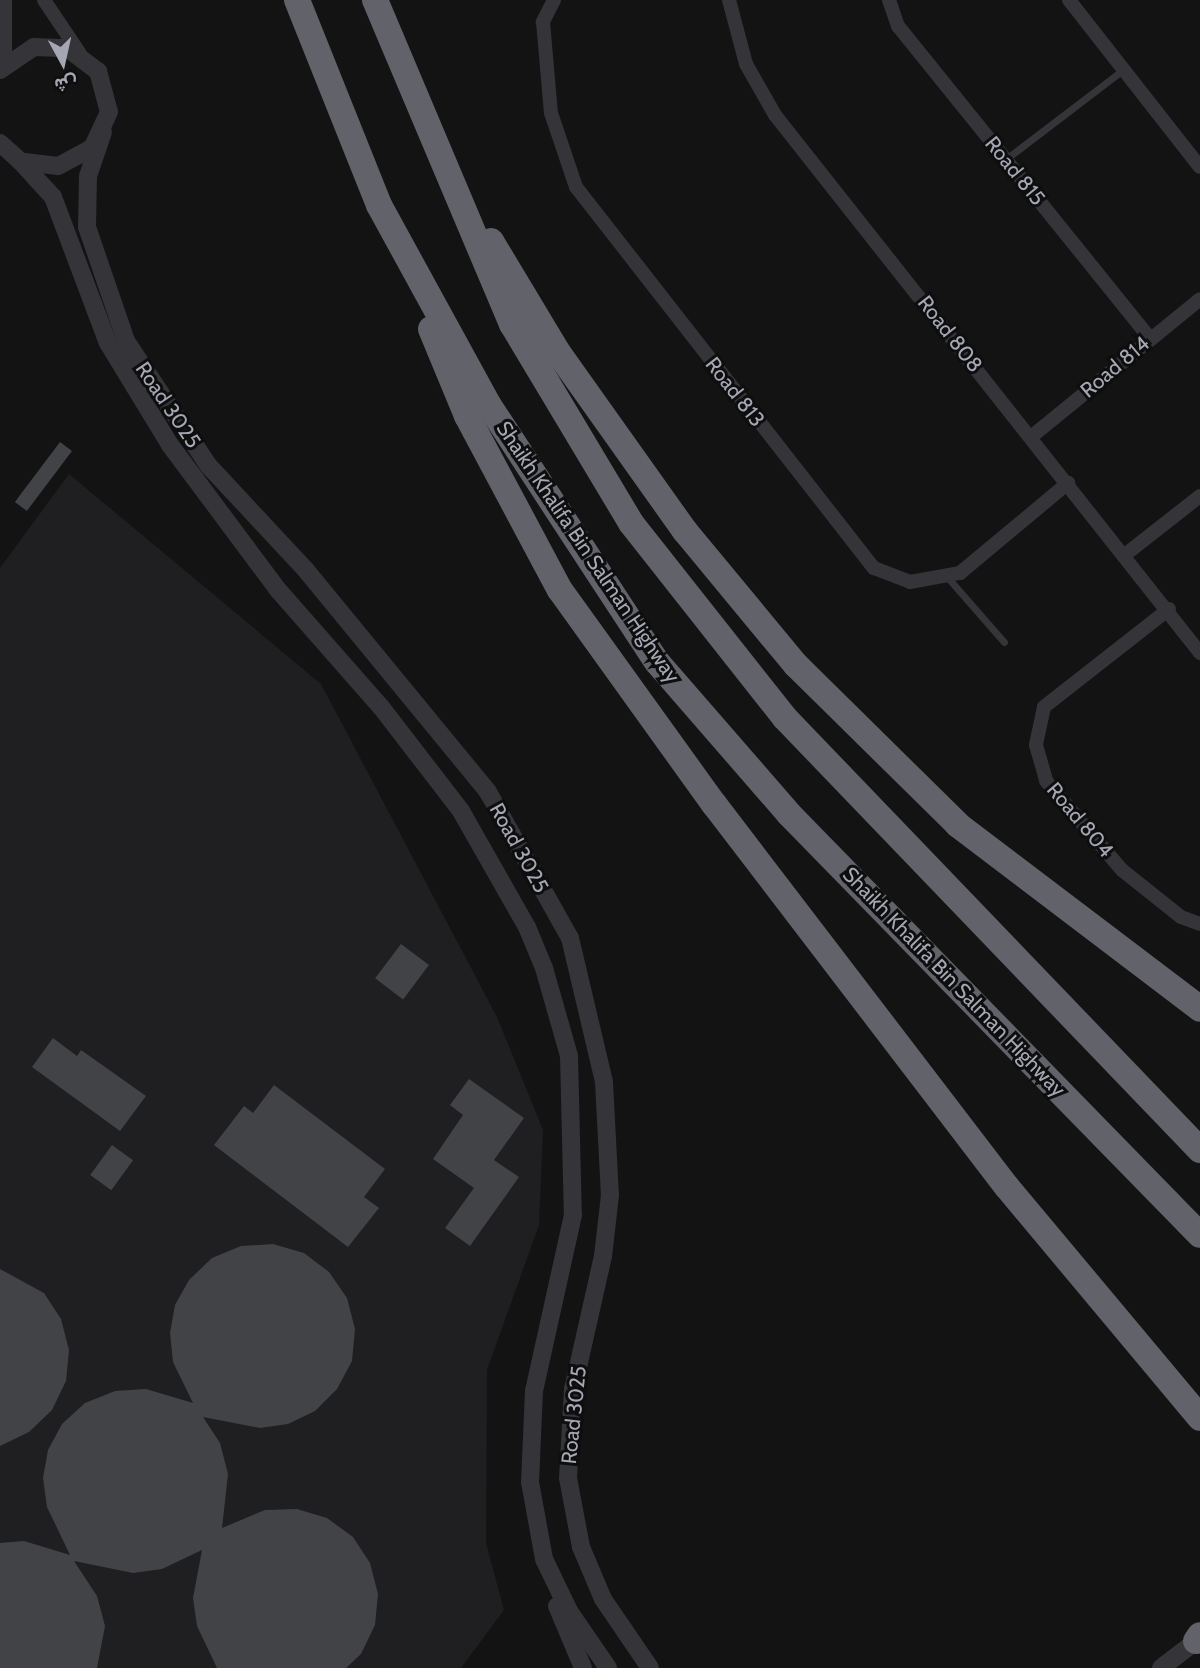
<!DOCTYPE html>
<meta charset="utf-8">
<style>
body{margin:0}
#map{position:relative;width:1200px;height:1668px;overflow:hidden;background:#131314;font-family:Cabin,Vazirmatn,sans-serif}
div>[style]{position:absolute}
.built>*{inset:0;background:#1f1f21}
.building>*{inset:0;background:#424347;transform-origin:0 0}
.service>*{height:7px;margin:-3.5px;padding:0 3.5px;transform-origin:3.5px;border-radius:3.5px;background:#343439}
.minor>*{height:14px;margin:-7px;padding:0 7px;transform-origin:7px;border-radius:7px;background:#343439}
.tertiary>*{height:18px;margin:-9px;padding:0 9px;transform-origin:9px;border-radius:9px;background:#343439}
.motorway>*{height:26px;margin:-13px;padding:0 13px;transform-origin:13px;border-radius:13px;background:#61626a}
span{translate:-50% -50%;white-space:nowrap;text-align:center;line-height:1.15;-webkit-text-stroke:6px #0e0e0f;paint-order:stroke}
.street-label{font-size:21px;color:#a5a8b4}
.north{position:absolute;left:28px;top:28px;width:70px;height:70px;-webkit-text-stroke:5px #0e0e0f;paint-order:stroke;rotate:172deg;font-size:19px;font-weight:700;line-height:28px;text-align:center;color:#a5a8b4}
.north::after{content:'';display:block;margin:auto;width:24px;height:32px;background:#a5a8b4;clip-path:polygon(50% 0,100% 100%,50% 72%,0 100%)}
</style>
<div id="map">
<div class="built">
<i style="clip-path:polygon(69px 474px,321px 684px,497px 1017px,543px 1130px,539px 1225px,487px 1370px,486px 1543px,504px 1610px,461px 1668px,0 1668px,0 568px)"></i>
</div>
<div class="building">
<i style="left:60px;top:442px;width:15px;height:75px;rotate:37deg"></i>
<i style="left:401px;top:944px;width:35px;height:43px;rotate:37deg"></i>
<i style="clip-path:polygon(53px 1038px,77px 1056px,81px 1050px,146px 1096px,120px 1131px,32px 1067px)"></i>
<i style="clip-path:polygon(469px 1079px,524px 1118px,494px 1160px,519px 1177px,470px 1246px,445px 1228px,474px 1188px,433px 1159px,463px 1115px,450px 1105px)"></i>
<i style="clip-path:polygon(274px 1085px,385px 1169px,364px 1197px,379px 1208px,348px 1247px,214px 1145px,244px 1106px,253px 1113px)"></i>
<i style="left:112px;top:1145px;width:26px;height:37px;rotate:36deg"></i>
<i style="clip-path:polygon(273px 1244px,304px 1253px,329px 1272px,347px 1298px,355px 1329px,352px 1361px,337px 1389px,315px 1411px,288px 1424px,260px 1428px,203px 1417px,220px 1443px,228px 1474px,222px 1528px,265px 1510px,297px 1509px,327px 1518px,353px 1537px,370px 1563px,378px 1594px,375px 1625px,361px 1654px,346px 1668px,217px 1668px,197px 1626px,193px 1598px,202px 1550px,162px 1569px,133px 1573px,74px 1561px,97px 1596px,105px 1626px,97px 1668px,0 1668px,0 1543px,24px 1541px,70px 1555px,47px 1507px,43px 1478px,48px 1450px,62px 1424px,85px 1403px,115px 1391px,146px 1389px,193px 1403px,173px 1362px,170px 1333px,175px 1305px,189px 1280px,212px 1258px,241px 1246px)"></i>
<i style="clip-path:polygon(0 1269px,44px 1293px,61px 1319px,69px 1350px,66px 1381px,52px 1410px,29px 1432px,0 1446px)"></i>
</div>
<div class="service">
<i style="left:1006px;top:159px;width:148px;rotate:-37.3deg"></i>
<i style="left:948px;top:578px;width:85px;rotate:48.8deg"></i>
</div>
<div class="minor">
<i style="left:5px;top:0;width:63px;rotate:90deg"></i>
<i style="left:44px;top:0;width:63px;rotate:56.1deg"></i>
<i style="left:554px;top:0;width:25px;rotate:117deg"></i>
<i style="left:543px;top:22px;width:91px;rotate:85deg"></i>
<i style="left:551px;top:113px;width:78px;rotate:71.3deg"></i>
<i style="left:576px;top:187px;width:484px;rotate:52deg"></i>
<i style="left:874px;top:568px;width:39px;rotate:21deg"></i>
<i style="left:910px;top:582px;width:51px;rotate:-10.2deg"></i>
<i style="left:960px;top:573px;width:141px;rotate:-39.8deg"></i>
<i style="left:729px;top:0;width:66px;rotate:75.1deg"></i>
<i style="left:746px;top:64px;width:59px;rotate:60.4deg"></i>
<i style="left:775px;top:115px;width:686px;rotate:51.69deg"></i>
<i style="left:889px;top:0;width:28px;rotate:71deg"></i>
<i style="left:898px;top:26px;width:401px;rotate:51.1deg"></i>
<i style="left:1069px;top:0;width:212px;rotate:51.9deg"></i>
<i style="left:1031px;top:437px;width:218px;rotate:-39.2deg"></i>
<i style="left:1126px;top:554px;width:94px;rotate:-38.1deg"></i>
<i style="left:1169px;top:609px;width:159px;rotate:141.9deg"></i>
<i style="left:1044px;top:707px;width:39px;rotate:102deg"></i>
<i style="left:1036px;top:745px;width:37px;rotate:74deg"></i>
<i style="left:1046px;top:781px;width:117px;rotate:49.5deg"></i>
<i style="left:1122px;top:870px;width:75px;rotate:38.5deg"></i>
<i style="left:1181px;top:917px;width:20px;rotate:20deg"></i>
</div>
<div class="tertiary">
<i style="left:0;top:70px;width:41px;rotate:-34.1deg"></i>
<i style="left:34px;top:47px;width:33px;rotate:2deg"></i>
<i style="left:67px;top:48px;width:39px;rotate:37deg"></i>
<i style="left:98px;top:71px;width:42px;rotate:75deg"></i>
<i style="left:109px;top:112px;width:40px;rotate:115deg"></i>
<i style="left:92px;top:148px;width:38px;rotate:152deg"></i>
<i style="left:58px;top:166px;width:38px;rotate:-173deg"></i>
<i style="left:20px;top:161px;width:27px;rotate:-138deg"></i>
<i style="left:103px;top:132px;width:46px;rotate:108.8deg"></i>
<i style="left:88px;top:176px;width:51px;rotate:91.1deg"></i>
<i style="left:87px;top:227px;width:120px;rotate:71.1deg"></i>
<i style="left:126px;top:341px;width:149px;rotate:56.5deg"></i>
<i style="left:208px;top:465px;width:142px;rotate:47deg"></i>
<i style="left:305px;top:569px;width:288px;rotate:50.6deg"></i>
<i style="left:488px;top:792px;width:167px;rotate:60.7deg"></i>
<i style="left:570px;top:938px;width:148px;rotate:76.7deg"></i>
<i style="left:604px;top:1082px;width:113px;rotate:87deg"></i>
<i style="left:610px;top:1195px;width:61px;rotate:96.5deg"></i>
<i style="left:603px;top:1256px;width:136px;rotate:102.7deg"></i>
<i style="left:573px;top:1389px;width:89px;rotate:93.2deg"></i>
<i style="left:568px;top:1478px;width:70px;rotate:79.3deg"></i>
<i style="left:581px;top:1547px;width:56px;rotate:67.1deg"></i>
<i style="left:603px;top:1599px;width:83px;rotate:55.7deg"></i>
<i style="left:20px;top:161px;width:49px;rotate:47.5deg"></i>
<i style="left:53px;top:197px;width:156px;rotate:69.4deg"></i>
<i style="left:108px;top:343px;width:119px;rotate:58.7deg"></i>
<i style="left:170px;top:445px;width:182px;rotate:53.3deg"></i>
<i style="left:279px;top:591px;width:154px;rotate:48.7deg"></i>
<i style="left:381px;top:707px;width:131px;rotate:52.4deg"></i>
<i style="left:461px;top:811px;width:133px;rotate:60.4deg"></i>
<i style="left:527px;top:927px;width:44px;rotate:67.5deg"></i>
<i style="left:544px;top:968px;width:91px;rotate:74.1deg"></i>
<i style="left:569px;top:1056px;width:159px;rotate:88.6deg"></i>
<i style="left:573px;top:1215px;width:180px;rotate:102.5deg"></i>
<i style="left:534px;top:1391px;width:91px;rotate:92.5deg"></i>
<i style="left:530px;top:1482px;width:78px;rotate:79.7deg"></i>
<i style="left:544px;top:1559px;width:58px;rotate:64.3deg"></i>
<i style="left:569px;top:1611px;width:69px;rotate:55.6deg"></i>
<i style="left:557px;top:1606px;width:67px;rotate:67.2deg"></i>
<i style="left:1161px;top:1668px;width:44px;rotate:-37.6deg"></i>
</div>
<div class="motorway">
<i style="left:297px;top:0;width:221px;rotate:68.2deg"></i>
<i style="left:379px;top:205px;width:227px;rotate:61.3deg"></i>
<i style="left:488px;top:404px;width:308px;rotate:56.8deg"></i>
<i style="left:657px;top:662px;width:201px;rotate:49deg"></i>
<i style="left:789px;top:814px;width:588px;rotate:45.69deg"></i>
<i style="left:375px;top:0;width:352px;rotate:67.1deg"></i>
<i style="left:512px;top:324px;width:232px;rotate:59.1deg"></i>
<i style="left:631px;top:523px;width:248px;rotate:51.7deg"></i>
<i style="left:785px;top:718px;width:599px;rotate:46.15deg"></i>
<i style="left:491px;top:241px;width:128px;rotate:59deg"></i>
<i style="left:557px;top:351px;width:221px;rotate:54.6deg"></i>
<i style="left:685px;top:531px;width:174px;rotate:50.4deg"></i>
<i style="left:796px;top:665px;width:228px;rotate:44.6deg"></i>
<i style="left:958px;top:825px;width:304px;rotate:37.2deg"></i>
<i style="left:431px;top:329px;width:94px;rotate:67.5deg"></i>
<i style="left:467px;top:416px;width:197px;rotate:61.9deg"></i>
<i style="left:560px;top:590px;width:264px;rotate:54.3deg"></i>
<i style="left:714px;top:804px;width:482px;rotate:52.6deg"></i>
<i style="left:1007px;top:1187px;width:301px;rotate:50.1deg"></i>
<i style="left:1196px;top:1641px;width:7px;rotate:-56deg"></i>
</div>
<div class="street-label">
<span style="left:1015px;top:171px;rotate:51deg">Road 815</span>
<span style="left:950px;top:334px;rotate:52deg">Road 808</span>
<span style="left:1115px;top:367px;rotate:-40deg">Road 814</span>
<span style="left:735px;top:392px;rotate:52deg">Road 813</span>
<span style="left:168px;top:405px;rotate:56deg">Road 3025</span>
<span style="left:588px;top:552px;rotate:56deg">Shaikh Khalifa Bin Salman Highway</span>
<span style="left:1080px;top:820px;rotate:50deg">Road 804</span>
<span style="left:519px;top:848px;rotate:61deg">Road 3025</span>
<span style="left:954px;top:982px;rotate:46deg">Shaikh Khalifa Bin Salman Highway</span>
<span style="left:574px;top:1415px;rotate:-84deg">Road 3025</span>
</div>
<div class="north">ش</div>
</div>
